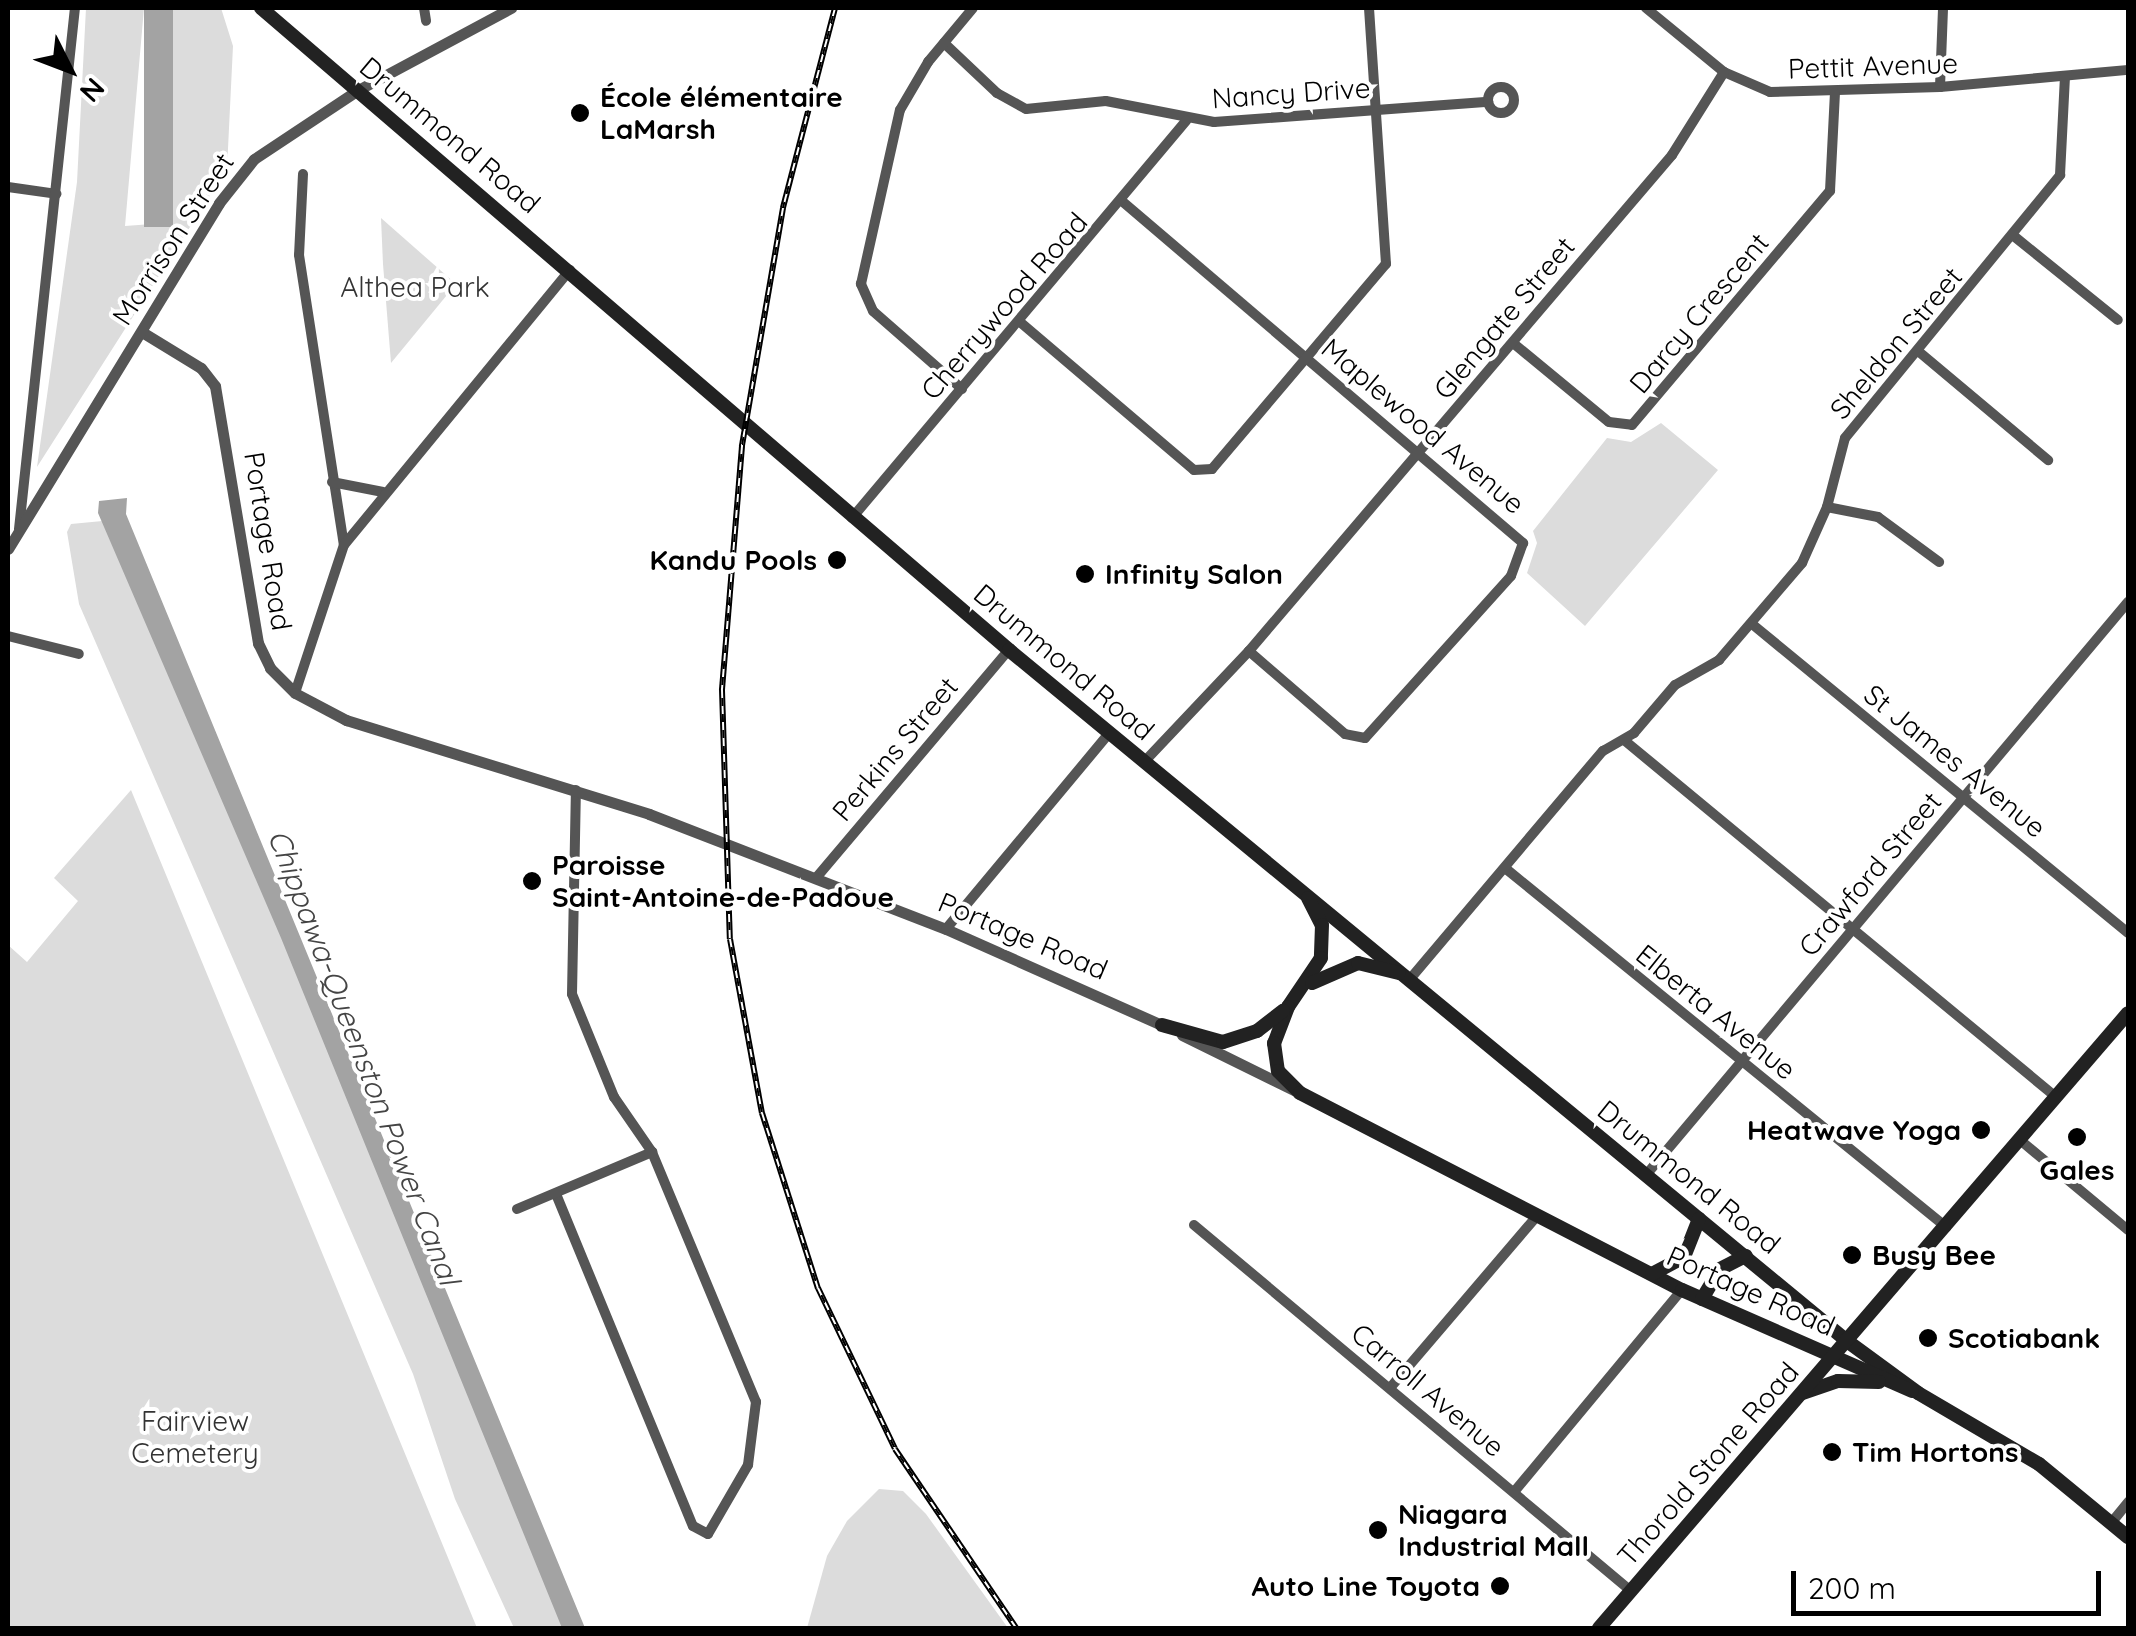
<!DOCTYPE html>
<meta charset="utf-8">
<style>
body{margin:0}
#map{position:relative;width:2136px;height:1636px;overflow:hidden;background:#fff;font-family:Quicksand,sans-serif}
div>[style]{position:absolute}
.green>*{inset:0;background:#dcdcdc}
.water>*{inset:0;background:#a3a3a3;transform-origin:0 0}
.minor>*{height:10px;margin:-5px;padding:0 5px;transform-origin:5px;border-radius:5px;background:#555}
.minor>.ring{margin:-5px;padding:0;box-sizing:content-box;background:none;border:10px solid #555;border-radius:50%}
.tertiary>*{height:11px;margin:-5.5px;padding:0 5.5px;transform-origin:5.5px;border-radius:5.5px;background:#555}
.secondary>*{height:14px;margin:-7px;padding:0 7px;transform-origin:7px;border-radius:7px;background:#222}
.rail>*{height:6px;margin-top:-3px;transform-origin:0;background:repeating-linear-gradient(90deg,#fff 0 8px,#000 0 16px);box-sizing:border-box;border-block:2px solid #000}
.dots>*{width:28px;height:28px;translate:-50% -50%;box-sizing:border-box;border:5px solid #fff;border-radius:50%}
span{translate:-50% -50%;white-space:nowrap;text-align:center;line-height:1.15;-webkit-text-stroke:8px #fff;paint-order:stroke}
.street-label{font-size:28px;color:#000}
.poi-label{font-size:28px;color:#000;font-weight:700}
.left{translate:0 -50%;text-align:left}
.right{translate:-100% -50%;text-align:right}
.park-label{font-size:28px;color:#333}
.water-label{font-size:30px;color:#444;font-style:italic}
.frame{position:absolute;inset:0;border:10px solid #000;pointer-events:none}
.north{position:absolute;left:20px;top:20px;width:100px;height:100px;-webkit-text-stroke:8px #fff;paint-order:stroke;rotate:132deg;font-size:28px;font-weight:700;line-height:40px;text-align:center;color:#000}
.north::after{content:'';display:block;margin:auto;width:35px;height:45px;background:#000;clip-path:polygon(50% 0,100% 100%,50% 72%,0 100%)}
.scale{position:absolute;left:1791px;top:1571px;width:310px;height:45px;box-sizing:border-box;border:5px solid #000;border-top:0;padding-left:12px;font-size:30px;line-height:35px;white-space:nowrap;color:#000;-webkit-text-stroke:8px #fff;paint-order:stroke}
</style>
<div id="map">
<div class="green">
<i style="clip-path:polygon(86px 8px,144px 8px,125px 226px,152px 224px,171px 8px,221px 8px,233px 46px,227px 169px,37px 467px,77px 182px)"></i>
<i style="clip-path:polygon(381px 218px,456px 284px,391px 363px,383px 264px)"></i>
<i style="clip-path:polygon(1661px 423px,1718px 470px,1585px 626px,1527px 573px,1537px 543px,1533px 531px,1607px 438px,1631px 442px)"></i>
<i style="clip-path:polygon(113px 520px,566px 1628px,514px 1628px,455px 1499px,413px 1374px,79px 604px,67px 532px,71px 524px)"></i>
<i style="clip-path:polygon(131px 790px,477px 1628px,8px 1628px,8px 945px,27px 962px,78px 901px,54px 878px)"></i>
<i style="clip-path:polygon(879px 1489px,903px 1491px,926px 1514px,1008px 1628px,807px 1628px,827px 1556px,847px 1521px)"></i>
</div>
<div class="water">
<i style="left:144px;top:8px;width:29px;height:219px"></i>
<i style="clip-path:polygon(127px 498px,126px 514px,585px 1628px,562px 1628px,281px 938px,98px 513px,99px 501px)"></i>
</div>
<div class="minor">
<i style="left:424px;top:8px;width:13px;rotate:81deg"></i>
<i style="left:1646px;top:8px;width:101px;rotate:39.4deg"></i>
<i style="left:1724px;top:72px;width:50px;rotate:23.5deg"></i>
<i style="left:1770px;top:92px;width:170px;rotate:-1.7deg"></i>
<i style="left:1940px;top:87px;width:189px;rotate:-5.2deg"></i>
<i style="left:944px;top:43px;width:73px;rotate:43.3deg"></i>
<i style="left:997px;top:93px;width:33px;rotate:29deg"></i>
<i style="left:1026px;top:109px;width:80px;rotate:-5.7deg"></i>
<i style="left:1106px;top:101px;width:110px;rotate:11deg"></i>
<i style="left:1214px;top:122px;width:275px;rotate:-4.2deg"></i>
<i class="ring" style="left:1488px;top:87px;width:16px;height:16px"></i>
<i style="left:1940px;top:87px;width:79px;rotate:-87.8deg"></i>
<i style="left:303px;top:174px;width:81px;rotate:92.8deg"></i>
<i style="left:299px;top:255px;width:293px;rotate:81.2deg"></i>
<i style="left:8px;top:187px;width:49px;rotate:8.1deg"></i>
<i style="left:1123px;top:202px;width:526px;rotate:40.45deg"></i>
<i style="left:1523px;top:543px;width:35px;rotate:110deg"></i>
<i style="left:1511px;top:576px;width:218px;rotate:132deg"></i>
<i style="left:1365px;top:738px;width:20px;rotate:-169deg"></i>
<i style="left:1345px;top:734px;width:127px;rotate:-139.2deg"></i>
<i style="left:2015px;top:237px;width:132px;rotate:38.9deg"></i>
<i style="left:1020px;top:322px;width:228px;rotate:40.4deg"></i>
<i style="left:1194px;top:470px;width:18px;rotate:-3deg"></i>
<i style="left:1212px;top:469px;width:269px;rotate:-49.7deg"></i>
<i style="left:1386px;top:264px;width:257px;rotate:-93.8deg"></i>
<i style="left:1513px;top:343px;width:124px;rotate:39.5deg"></i>
<i style="left:1609px;top:422px;width:23px;rotate:7deg"></i>
<i style="left:1632px;top:425px;width:307px;rotate:-49.8deg"></i>
<i style="left:1830px;top:191px;width:98px;rotate:-87.1deg"></i>
<i style="left:1918px;top:351px;width:170px;rotate:40deg"></i>
<i style="left:962px;top:389px;width:118px;rotate:-138.8deg"></i>
<i style="left:873px;top:311px;width:30px;rotate:-114deg"></i>
<i style="left:861px;top:284px;width:178px;rotate:-77.4deg"></i>
<i style="left:900px;top:110px;width:56px;rotate:-59.7deg"></i>
<i style="left:928px;top:62px;width:70px;rotate:-50.2deg"></i>
<i style="left:332px;top:482px;width:52px;rotate:11.1deg"></i>
<i style="left:1827px;top:507px;width:52px;rotate:11.1deg"></i>
<i style="left:1878px;top:517px;width:76px;rotate:36.4deg"></i>
<i style="left:852px;top:518px;width:519px;rotate:-49.93deg"></i>
<i style="left:19px;top:529px;width:524px;rotate:-83.87deg"></i>
<i style="left:1752px;top:624px;width:487px;rotate:39.4deg"></i>
<i style="left:8px;top:636px;width:73px;rotate:14.2deg"></i>
<i style="left:295px;top:693px;width:156px;rotate:-71.7deg"></i>
<i style="left:344px;top:545px;width:356px;rotate:-50.6deg"></i>
<i style="left:1624px;top:740px;width:560px;rotate:39.57deg"></i>
<i style="left:1145px;top:761px;width:151px;rotate:-46.6deg"></i>
<i style="left:1249px;top:651px;width:652px;rotate:-49.54deg"></i>
<i style="left:1672px;top:155px;width:98px;rotate:-57.9deg"></i>
<i style="left:1505px;top:868px;width:569px;rotate:39.15deg"></i>
<i style="left:816px;top:878px;width:299px;rotate:-49.8deg"></i>
<i style="left:946px;top:929px;width:256px;rotate:-50.2deg"></i>
<i style="left:1410px;top:979px;width:299px;rotate:-49.8deg"></i>
<i style="left:1603px;top:751px;width:36px;rotate:-30deg"></i>
<i style="left:1634px;top:733px;width:63px;rotate:-49.5deg"></i>
<i style="left:1675px;top:685px;width:51px;rotate:-29.6deg"></i>
<i style="left:1719px;top:660px;width:128px;rotate:-49.4deg"></i>
<i style="left:1802px;top:563px;width:61px;rotate:-65.9deg"></i>
<i style="left:1827px;top:507px;width:71px;rotate:-75.4deg"></i>
<i style="left:1845px;top:438px;width:340px;rotate:-50.7deg"></i>
<i style="left:2060px;top:175px;width:99px;rotate:-87.1deg"></i>
<i style="left:2020px;top:1140px;width:141px;rotate:39.8deg"></i>
<i style="left:1646px;top:1175px;width:749px;rotate:-49.93deg"></i>
<i style="left:556px;top:1194px;width:359px;rotate:67.6deg"></i>
<i style="left:693px;top:1526px;width:17px;rotate:28deg"></i>
<i style="left:708px;top:1534px;width:80px;rotate:-59.9deg"></i>
<i style="left:748px;top:1465px;width:64px;rotate:-82.8deg"></i>
<i style="left:756px;top:1402px;width:271px;rotate:-112.6deg"></i>
<i style="left:652px;top:1152px;width:67px;rotate:-124.6deg"></i>
<i style="left:614px;top:1097px;width:111px;rotate:-112.2deg"></i>
<i style="left:572px;top:994px;width:204px;rotate:-88.9deg"></i>
<i style="left:517px;top:1209px;width:147px;rotate:-22.9deg"></i>
<i style="left:1194px;top:1225px;width:570px;rotate:39.95deg"></i>
<i style="left:1390px;top:1388px;width:223px;rotate:-49.5deg"></i>
<i style="left:1514px;top:1492px;width:263px;rotate:-50.3deg"></i>
<i style="left:2112px;top:1522px;width:26px;rotate:-51deg"></i>
</div>
<div class="tertiary">
<i style="left:142px;top:332px;width:69px;rotate:31.4deg"></i>
<i style="left:201px;top:368px;width:23px;rotate:52deg"></i>
<i style="left:215px;top:386px;width:261px;rotate:80.5deg"></i>
<i style="left:258px;top:643px;width:28px;rotate:64deg"></i>
<i style="left:270px;top:668px;width:35px;rotate:45deg"></i>
<i style="left:295px;top:693px;width:58px;rotate:27.9deg"></i>
<i style="left:346px;top:720px;width:317px;rotate:17.2deg"></i>
<i style="left:649px;top:814px;width:318px;rotate:21.2deg"></i>
<i style="left:946px;top:929px;width:241px;rotate:24deg"></i>
<i style="left:8px;top:549px;width:405px;rotate:-58.6deg"></i>
<i style="left:219px;top:203px;width:56px;rotate:-51.5deg"></i>
<i style="left:254px;top:159px;width:125px;rotate:-33.6deg"></i>
<i style="left:358px;top:90px;width:174px;rotate:-28.2deg"></i>
<i style="left:1182px;top:1035px;width:127px;rotate:26.2deg"></i>
</div>
<div class="secondary">
<i style="left:261px;top:8px;width:986px;rotate:40.64deg"></i>
<i style="left:1009px;top:650px;width:1086px;rotate:39.51deg"></i>
<i style="left:1847px;top:1341px;width:88px;rotate:36.2deg"></i>
<i style="left:1918px;top:1393px;width:140px;rotate:30.4deg"></i>
<i style="left:2039px;top:1464px;width:115px;rotate:39.4deg"></i>
<i style="left:1308px;top:898px;width:30px;rotate:63deg"></i>
<i style="left:1322px;top:925px;width:33px;rotate:92deg"></i>
<i style="left:1321px;top:958px;width:59px;rotate:124deg"></i>
<i style="left:1288px;top:1007px;width:39px;rotate:111deg"></i>
<i style="left:1274px;top:1043px;width:28px;rotate:82deg"></i>
<i style="left:1278px;top:1071px;width:31px;rotate:45deg"></i>
<i style="left:1300px;top:1093px;width:430px;rotate:27.3deg"></i>
<i style="left:1682px;top:1290px;width:251px;rotate:23.7deg"></i>
<i style="left:1312px;top:983px;width:50px;rotate:-23.5deg"></i>
<i style="left:1358px;top:963px;width:42px;rotate:13.7deg"></i>
<i style="left:1162px;top:1025px;width:63px;rotate:15.6deg"></i>
<i style="left:1223px;top:1042px;width:36px;rotate:-18deg"></i>
<i style="left:1257px;top:1031px;width:33px;rotate:-38deg"></i>
<i style="left:1652px;top:1274px;width:36px;rotate:-28deg"></i>
<i style="left:1684px;top:1257px;width:41px;rotate:-68.5deg"></i>
<i style="left:1702px;top:1299px;width:35px;rotate:-59deg"></i>
<i style="left:1720px;top:1269px;width:29px;rotate:-27deg"></i>
<i style="left:1803px;top:1393px;width:37px;rotate:-19deg"></i>
<i style="left:1838px;top:1381px;width:41px;rotate:1.4deg"></i>
<i style="left:1599px;top:1628px;width:811px;rotate:-49.3deg"></i>
</div>
<div class="rail">
<i style="left:835px;top:8px;width:207px;rotate:104.6deg"></i>
<i style="left:783px;top:208px;width:242px;rotate:99.8deg"></i>
<i style="left:742px;top:446px;width:245px;rotate:94.7deg"></i>
<i style="left:722px;top:690px;width:249px;rotate:88.2deg"></i>
<i style="left:730px;top:939px;width:177px;rotate:79.6deg"></i>
<i style="left:762px;top:1113px;width:184px;rotate:72.3deg"></i>
<i style="left:818px;top:1288px;width:178px;rotate:64.4deg"></i>
<i style="left:895px;top:1449px;width:216px;rotate:55.9deg"></i>
</div>
<div class="dots">
<i style="left:580px;top:113px;background:#000"></i>
<i style="left:837px;top:560px;background:#000"></i>
<i style="left:1085px;top:574px;background:#000"></i>
<i style="left:532px;top:881px;background:#000"></i>
<i style="left:1981px;top:1130px;background:#000"></i>
<i style="left:2077px;top:1137px;background:#000"></i>
<i style="left:1852px;top:1255px;background:#000"></i>
<i style="left:1928px;top:1338px;background:#000"></i>
<i style="left:1832px;top:1452px;background:#000"></i>
<i style="left:1378px;top:1530px;background:#000"></i>
<i style="left:1500px;top:1586px;background:#000"></i>
</div>
<div class="street-label">
<span style="left:1873px;top:66px;rotate:-2deg">Pettit Avenue</span>
<span style="left:1291px;top:93px;rotate:-4deg">Nancy Drive</span>
<span style="left:450px;top:135px;rotate:40deg">Drummond Road</span>
<span style="left:173px;top:239px;rotate:-57deg">Morrison Street</span>
<span style="left:1004px;top:306px;rotate:-49deg">Cherrywood Road</span>
<span style="left:1699px;top:313px;rotate:-50deg">Darcy Crescent</span>
<span style="left:1504px;top:318px;rotate:-50deg">Glengate Street</span>
<span style="left:1896px;top:343px;rotate:-50deg">Sheldon Street</span>
<span style="left:1423px;top:426px;rotate:40deg">Maplewood Avenue</span>
<span style="left:268px;top:541px;rotate:81deg">Portage Road</span>
<span style="left:1064px;top:662px;rotate:40deg">Drummond Road</span>
<span style="left:895px;top:749px;rotate:-50deg">Perkins Street</span>
<span style="left:1955px;top:761px;rotate:39deg">St James Avenue</span>
<span style="left:1870px;top:874px;rotate:-50deg">Crawford Street</span>
<span style="left:1023px;top:936px;rotate:23deg">Portage Road</span>
<span style="left:1716px;top:1012px;rotate:39deg">Elberta Avenue</span>
<span style="left:1689px;top:1177px;rotate:39deg">Drummond Road</span>
<span style="left:1751px;top:1291px;rotate:24deg">Portage Road</span>
<span style="left:1428px;top:1390px;rotate:40deg">Carroll Avenue</span>
<span style="left:1708px;top:1464px;rotate:-49deg">Thorold Stone Road</span>
</div>
<div class="poi-label">
<span class="left" style="left:600px;top:113px">École élémentaire<br>LaMarsh</span>
<span class="right" style="left:817px;top:560px">Kandu Pools</span>
<span class="left" style="left:1105px;top:574px">Infinity Salon</span>
<span class="left" style="left:552px;top:881px">Paroisse<br>Saint-Antoine-de-Padoue</span>
<span class="right" style="left:1961px;top:1130px">Heatwave Yoga</span>
<span style="left:2077px;top:1170px">Gales</span>
<span class="left" style="left:1872px;top:1255px">Busy Bee</span>
<span class="left" style="left:1948px;top:1338px">Scotiabank</span>
<span class="left" style="left:1852px;top:1452px">Tim Hortons</span>
<span class="left" style="left:1398px;top:1530px">Niagara<br>Industrial Mall</span>
<span class="right" style="left:1480px;top:1586px">Auto Line Toyota</span>
</div>
<div class="park-label">
<span style="left:415px;top:287px">Althea Park</span>
<span style="left:195px;top:1437px">Fairview<br>Cemetery</span>
</div>
<div class="water-label">
<span style="left:364px;top:1057px;rotate:69deg">Chippawa-Queenston Power Canal</span>
</div>
<div class="frame"></div>
<div class="north">N</div>
<div class="scale">200 m</div>
</div>
